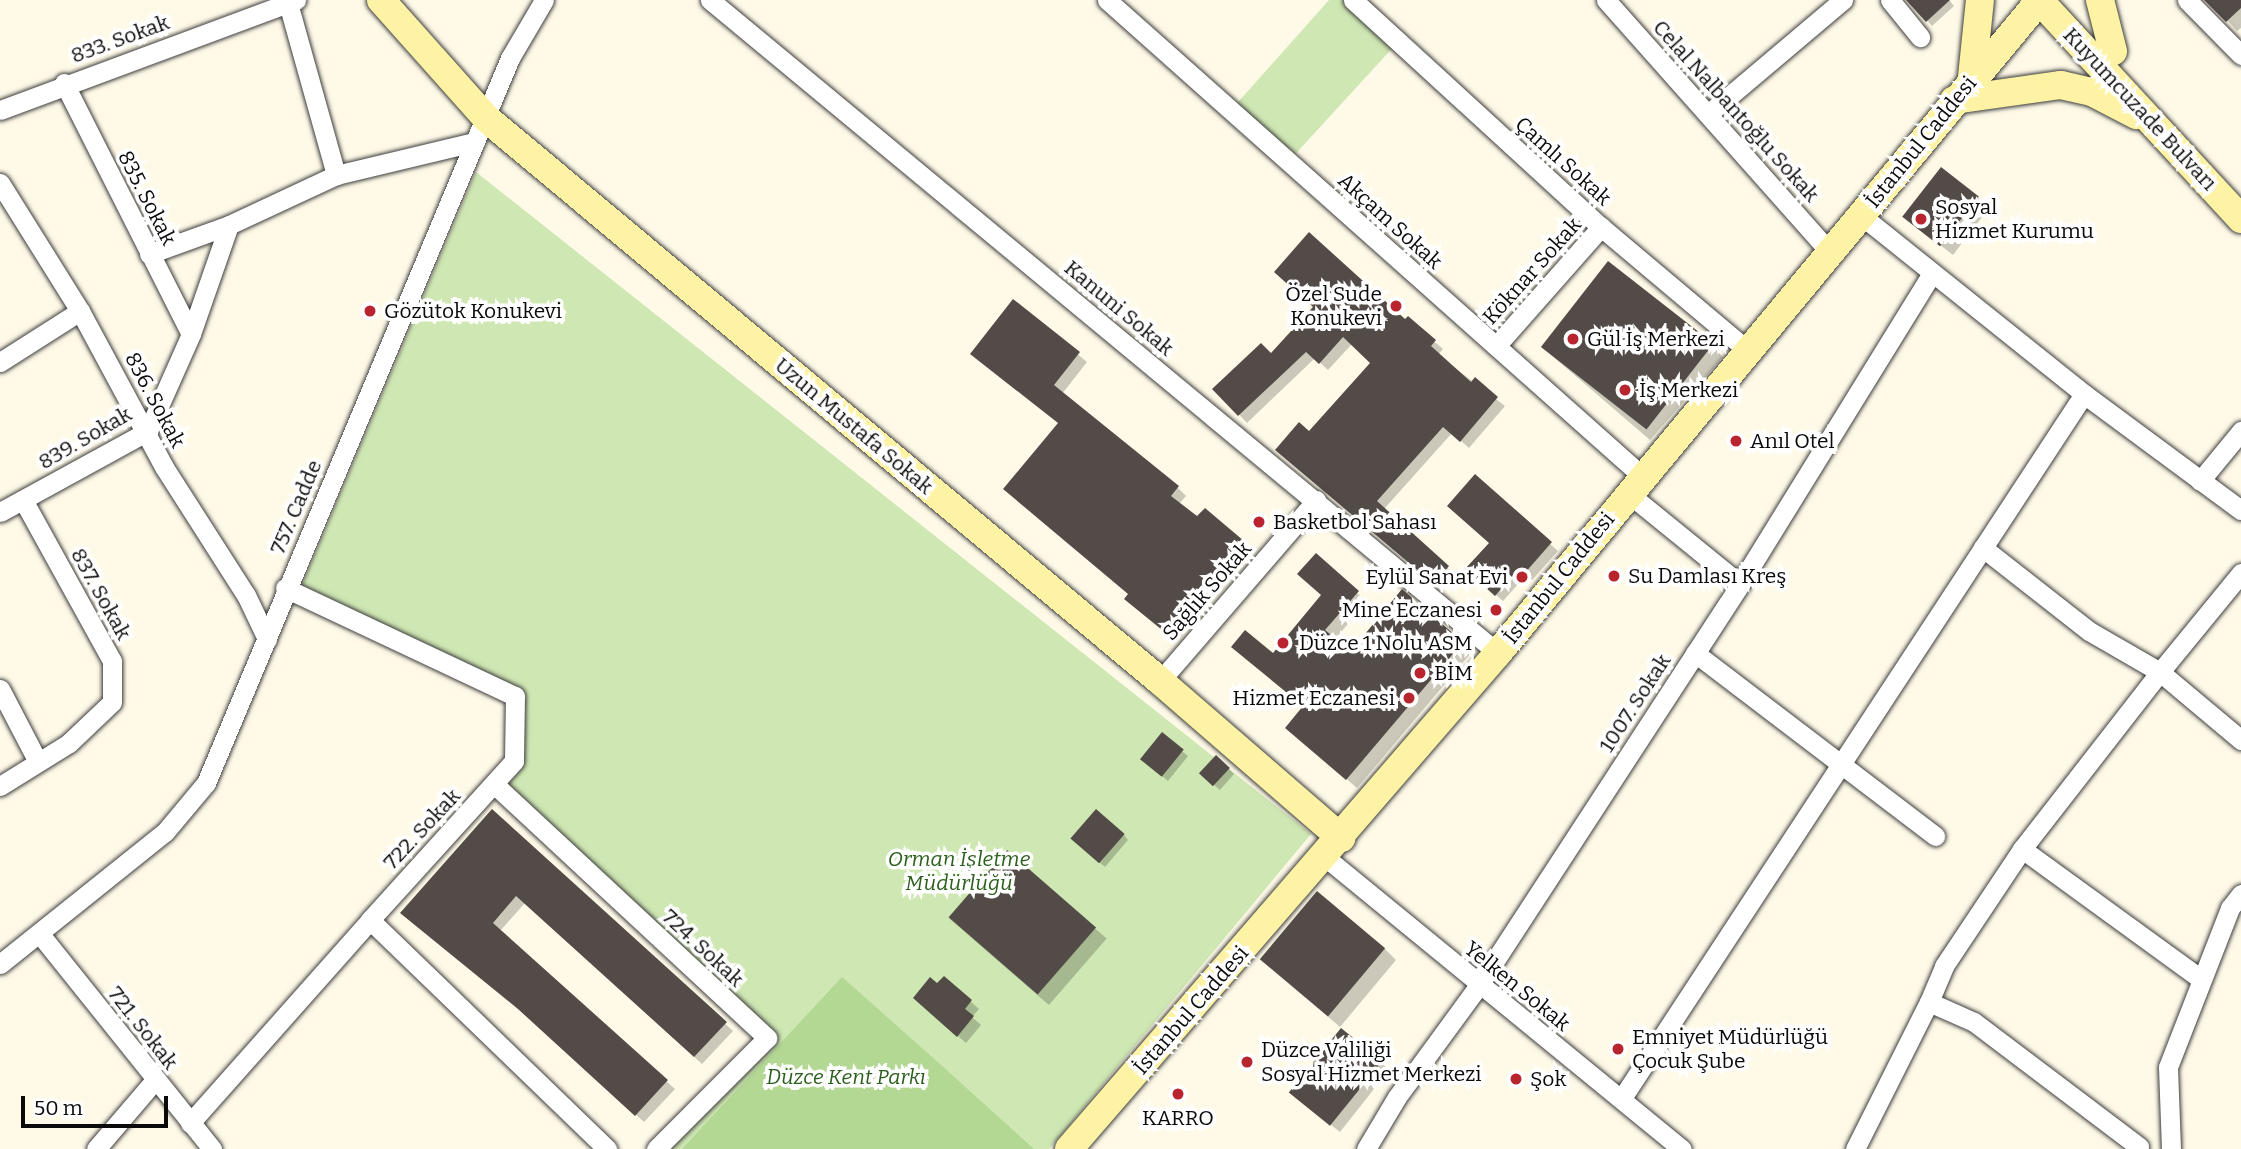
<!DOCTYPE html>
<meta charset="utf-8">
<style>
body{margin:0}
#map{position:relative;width:2241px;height:1149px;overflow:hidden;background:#fffae8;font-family:Bitter,serif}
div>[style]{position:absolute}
.green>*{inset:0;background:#cfe7b3}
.forest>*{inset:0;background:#b3d893}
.shadow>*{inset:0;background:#0003;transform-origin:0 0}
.building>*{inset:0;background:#534b47;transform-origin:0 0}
.roads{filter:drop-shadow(0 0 2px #3d3d3d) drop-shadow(0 0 2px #3d3d3d)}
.street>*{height:19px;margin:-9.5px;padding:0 9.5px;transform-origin:9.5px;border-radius:9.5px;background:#fff}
.secondary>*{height:28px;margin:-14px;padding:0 14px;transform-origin:14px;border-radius:14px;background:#fef3a4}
.dots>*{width:19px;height:19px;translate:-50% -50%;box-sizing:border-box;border:4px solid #fff;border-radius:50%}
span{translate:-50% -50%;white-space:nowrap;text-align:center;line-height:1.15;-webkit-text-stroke:7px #fff;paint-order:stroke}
.street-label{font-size:21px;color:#0a0a0a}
.poi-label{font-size:21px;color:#0a0a0a}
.left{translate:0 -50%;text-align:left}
.right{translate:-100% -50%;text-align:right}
.park-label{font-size:21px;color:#2c601d;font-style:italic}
.scale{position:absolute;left:21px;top:1096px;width:147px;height:32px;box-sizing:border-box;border:4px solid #0a0a0a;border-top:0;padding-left:9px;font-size:21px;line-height:24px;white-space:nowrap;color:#0a0a0a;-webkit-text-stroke:5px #fff;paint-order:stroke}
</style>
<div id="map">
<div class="green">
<i style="clip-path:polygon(1329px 0,1353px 0,1398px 42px,1288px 162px,1231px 110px)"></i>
<i style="clip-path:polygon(476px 172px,1311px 834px,1049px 1149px,670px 1149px,773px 1036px,509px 785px,523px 697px,301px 588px)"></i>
</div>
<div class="forest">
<i style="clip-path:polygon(842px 977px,941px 1065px,1034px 1149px,682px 1149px)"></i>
</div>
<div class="shadow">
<i style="clip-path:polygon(1910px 0,1949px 0,1954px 6px,1932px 26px)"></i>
<i style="clip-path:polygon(2209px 0,2241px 0,2241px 28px,2237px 31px)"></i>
<i style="clip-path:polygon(1978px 198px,1989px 208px,1953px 255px,1903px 216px)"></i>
<i style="clip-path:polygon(1014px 302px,1087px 362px,1062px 394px,1178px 488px,1186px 496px,1179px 504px,1198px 519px,1205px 510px,1252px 551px,1177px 641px,1135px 607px)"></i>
<i style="clip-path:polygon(1315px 308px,1408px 319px,1443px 349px,1438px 355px,1505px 406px,1469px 448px,1452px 433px,1384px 509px,1456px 576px,1442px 590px,1286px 458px,1373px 363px,1352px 344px,1328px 370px,1315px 358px,1247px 423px,1215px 389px,1271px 355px)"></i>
<i style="clip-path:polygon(1711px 345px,1723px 357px,1650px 440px,1550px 354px)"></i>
<i style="clip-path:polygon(1475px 477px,1558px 551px,1532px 580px,1527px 574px,1503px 601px,1474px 576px,1491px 543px)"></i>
<i style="clip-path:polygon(1316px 556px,1367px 602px,1334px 640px,1351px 653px,1462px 644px,1471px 653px,1357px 788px,1297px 737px,1305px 707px,1273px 656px,1322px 596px)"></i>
<i style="clip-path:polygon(1162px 735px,1188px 756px,1168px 781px,1147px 764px)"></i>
<i style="clip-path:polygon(1229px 769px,1234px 774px,1220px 790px,1207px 779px)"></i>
<i style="clip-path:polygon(492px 811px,733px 1031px,702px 1064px,525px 903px,500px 931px,675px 1089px,644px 1122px,528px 1017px,410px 920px)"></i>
<i style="clip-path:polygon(1124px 835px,1128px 840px,1105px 867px,1078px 844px)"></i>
<i style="left:1007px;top:852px;width:132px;height:88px;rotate:41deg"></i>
<i style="clip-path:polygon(1385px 949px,1396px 960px,1340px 1027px,1262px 960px)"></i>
<i style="clip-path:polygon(944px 978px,979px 1009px,972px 1017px,981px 1025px,966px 1043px,923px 1006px)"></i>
<i style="clip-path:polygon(1381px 1062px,1389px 1070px,1340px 1132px,1300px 1101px)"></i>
</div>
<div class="building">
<i style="clip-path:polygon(1906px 0,1950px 0,1926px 22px)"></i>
<i style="clip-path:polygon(2204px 0,2241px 0,2241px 8px,2226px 22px)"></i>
<i style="left:1941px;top:167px;width:48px;height:63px;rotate:38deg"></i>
<i style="clip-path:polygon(1309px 232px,1405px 319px,1408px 316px,1436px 340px,1431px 346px,1471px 382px,1475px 377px,1498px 397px,1460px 442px,1443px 427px,1377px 501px,1449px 566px,1434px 584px,1275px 450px,1299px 422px,1309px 431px,1370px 363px,1343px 337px,1319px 364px,1306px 352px,1238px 416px,1212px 389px,1261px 343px,1271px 353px,1313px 307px,1274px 272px)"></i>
<i style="left:1608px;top:261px;width:134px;height:109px;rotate:38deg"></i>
<i style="clip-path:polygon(1013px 299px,1080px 352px,1054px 385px,1179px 486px,1171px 496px,1197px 516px,1205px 508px,1244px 541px,1167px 634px,1124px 599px,1128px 594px,1003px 489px,1058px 423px,970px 354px)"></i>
<i style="clip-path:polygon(1475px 474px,1552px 542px,1524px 574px,1518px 569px,1495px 596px,1465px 569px,1489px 543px,1447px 506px)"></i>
<i style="clip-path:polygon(1316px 553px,1359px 591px,1325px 630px,1351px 651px,1402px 589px,1463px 642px,1346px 780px,1285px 728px,1303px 706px,1231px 647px,1245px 630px,1273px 653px,1321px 595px,1297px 574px)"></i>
<i style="left:1162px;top:732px;width:28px;height:35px;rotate:39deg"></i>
<i style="left:1216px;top:755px;width:19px;height:25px;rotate:43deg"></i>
<i style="clip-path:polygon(492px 809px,727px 1022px,694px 1057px,516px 896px,493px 923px,668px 1080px,635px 1116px,518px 1009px,400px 913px)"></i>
<i style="left:1096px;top:809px;width:38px;height:39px;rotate:41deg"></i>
<i style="left:1007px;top:850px;width:118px;height:89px;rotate:41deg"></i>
<i style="left:1317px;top:891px;width:89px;height:89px;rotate:40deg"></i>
<i style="clip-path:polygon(944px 976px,972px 1000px,965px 1009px,974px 1016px,957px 1037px,913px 998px,930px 977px,937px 983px)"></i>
<i style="left:1341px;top:1028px;width:53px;height:83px;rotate:39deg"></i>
</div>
<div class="roads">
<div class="street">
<i style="left:710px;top:0;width:1023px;rotate:39.65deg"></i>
<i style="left:1107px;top:0;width:716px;rotate:41.66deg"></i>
<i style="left:1353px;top:0;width:336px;rotate:42.5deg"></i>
<i style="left:1601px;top:227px;width:191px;rotate:40.1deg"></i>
<i style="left:1606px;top:0;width:339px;rotate:48.4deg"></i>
<i style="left:1890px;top:0;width:48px;rotate:51deg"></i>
<i style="left:2187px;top:0;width:77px;rotate:45.5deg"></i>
<i style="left:288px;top:3px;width:179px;rotate:74.4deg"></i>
<i style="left:64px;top:83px;width:281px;rotate:63.2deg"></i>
<i style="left:0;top:110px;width:316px;rotate:-20.4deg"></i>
<i style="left:1708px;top:114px;width:177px;rotate:-40.2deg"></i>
<i style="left:0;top:183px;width:151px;rotate:58deg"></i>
<i style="left:80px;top:311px;width:177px;rotate:61.7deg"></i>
<i style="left:164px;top:467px;width:152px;rotate:57.4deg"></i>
<i style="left:246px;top:595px;width:49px;rotate:64.5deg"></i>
<i style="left:1862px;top:216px;width:285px;rotate:38.7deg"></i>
<i style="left:2084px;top:394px;width:195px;rotate:36.5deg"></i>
<i style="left:149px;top:254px;width:85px;rotate:-19.9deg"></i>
<i style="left:229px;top:225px;width:118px;rotate:-25deg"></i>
<i style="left:336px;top:175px;width:143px;rotate:-13.4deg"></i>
<i style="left:1496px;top:346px;width:159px;rotate:-48.6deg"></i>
<i style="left:0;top:362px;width:95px;rotate:-32.5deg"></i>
<i style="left:2200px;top:481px;width:65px;rotate:-50.6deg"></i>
<i style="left:1628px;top:493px;width:144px;rotate:39.1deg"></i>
<i style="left:0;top:512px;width:169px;rotate:-28.7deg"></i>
<i style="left:148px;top:431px;width:106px;rotate:-66.1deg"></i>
<i style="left:191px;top:334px;width:115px;rotate:-70.8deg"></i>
<i style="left:2241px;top:573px;width:128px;rotate:129.3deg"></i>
<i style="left:2160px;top:672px;width:106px;rotate:40deg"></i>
<i style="left:285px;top:588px;width:254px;rotate:25.2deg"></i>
<i style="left:515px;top:696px;width:65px;rotate:90.9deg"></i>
<i style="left:514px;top:761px;width:215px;rotate:132.2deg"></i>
<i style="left:370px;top:920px;width:330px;rotate:44deg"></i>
<i style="left:1695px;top:653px;width:302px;rotate:37.3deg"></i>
<i style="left:1160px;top:681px;width:239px;rotate:-49.2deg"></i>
<i style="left:0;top:689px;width:82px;rotate:62.5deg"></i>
<i style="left:494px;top:784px;width:373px;rotate:42.9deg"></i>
<i style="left:767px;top:1038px;width:157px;rotate:135deg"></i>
<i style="left:0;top:786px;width:81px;rotate:-31.9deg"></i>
<i style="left:69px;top:743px;width:59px;rotate:-43.6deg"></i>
<i style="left:112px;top:702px;width:41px;rotate:-90deg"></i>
<i style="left:112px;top:661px;width:184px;rotate:-118.9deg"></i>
<i style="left:2022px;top:849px;width:221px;rotate:36deg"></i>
<i style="left:1325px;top:857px;width:461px;rotate:39.3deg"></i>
<i style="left:39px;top:933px;width:277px;rotate:51.3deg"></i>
<i style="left:0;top:964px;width:211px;rotate:-38.7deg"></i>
<i style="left:165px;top:832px;width:64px;rotate:-50.1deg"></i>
<i style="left:206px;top:783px;width:786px;rotate:-67.25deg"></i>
<i style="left:510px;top:58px;width:67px;rotate:-59.6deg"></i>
<i style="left:1929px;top:1002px;width:39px;rotate:-67deg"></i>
<i style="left:1944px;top:966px;width:141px;rotate:-56.3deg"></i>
<i style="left:2022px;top:849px;width:224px;rotate:-52.1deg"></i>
<i style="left:2160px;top:672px;width:82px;rotate:-150deg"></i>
<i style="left:2089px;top:631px;width:135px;rotate:-141.9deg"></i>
<i style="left:1622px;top:1098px;width:842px;rotate:-56.73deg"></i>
<i style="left:190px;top:1123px;width:271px;rotate:-48.4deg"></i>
<i style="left:96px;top:1149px;width:91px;rotate:-49.5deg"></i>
<i style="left:1366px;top:1149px;width:61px;rotate:-59.2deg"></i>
<i style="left:1397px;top:1097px;width:139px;rotate:-53.8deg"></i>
<i style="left:1479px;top:985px;width:478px;rotate:-56.9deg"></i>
<i style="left:1740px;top:584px;width:363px;rotate:-58.3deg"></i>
<i style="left:1855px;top:1149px;width:165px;rotate:-63.3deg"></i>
<i style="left:1929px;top:1002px;width:49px;rotate:24deg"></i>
<i style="left:1974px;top:1022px;width:207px;rotate:37.1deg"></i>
<i style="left:2171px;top:1149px;width:82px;rotate:-92.1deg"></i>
<i style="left:2168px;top:1067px;width:171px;rotate:-68.7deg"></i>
<i style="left:2230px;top:908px;width:18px;rotate:-52deg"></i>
</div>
<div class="secondary">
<i style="left:381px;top:0;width:158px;rotate:48.3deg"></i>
<i style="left:486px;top:118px;width:878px;rotate:39.87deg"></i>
<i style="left:1160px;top:681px;width:240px;rotate:40.9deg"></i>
<i style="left:2039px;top:0;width:298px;rotate:47.3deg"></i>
<i style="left:2100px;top:0;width:53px;rotate:75.7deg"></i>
<i style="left:1972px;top:77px;width:77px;rotate:-84.1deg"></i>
<i style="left:1954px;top:100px;width:108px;rotate:-8deg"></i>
<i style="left:2061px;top:85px;width:32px;rotate:13deg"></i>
<i style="left:2092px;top:92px;width:50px;rotate:27.6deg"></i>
<i style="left:1069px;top:1149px;width:656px;rotate:-49.14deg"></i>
<i style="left:1498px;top:653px;width:849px;rotate:-50.31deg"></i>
</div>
</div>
<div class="dots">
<i style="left:1921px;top:219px;background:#b8252e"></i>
<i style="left:1396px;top:306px;background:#b8252e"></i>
<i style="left:370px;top:311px;background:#b8252e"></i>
<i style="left:1573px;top:339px;background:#b8252e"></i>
<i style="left:1625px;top:390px;background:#b8252e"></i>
<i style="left:1736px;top:441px;background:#b8252e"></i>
<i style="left:1259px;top:522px;background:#b8252e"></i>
<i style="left:1614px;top:576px;background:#b8252e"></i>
<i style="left:1522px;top:577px;background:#b8252e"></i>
<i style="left:1496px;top:610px;background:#b8252e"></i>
<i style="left:1283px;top:643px;background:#b8252e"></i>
<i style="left:1420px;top:673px;background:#b8252e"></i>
<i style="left:1409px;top:698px;background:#b8252e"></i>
<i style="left:1618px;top:1049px;background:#b8252e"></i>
<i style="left:1247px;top:1062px;background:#b8252e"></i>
<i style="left:1516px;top:1079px;background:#b8252e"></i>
<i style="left:1178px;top:1094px;background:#b8252e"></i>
</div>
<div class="street-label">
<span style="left:120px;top:39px;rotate:-20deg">833. Sokak</span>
<span style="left:2140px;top:109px;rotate:47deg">Kuyumcuzade Bulvarı</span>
<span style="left:1736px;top:111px;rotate:48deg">Celal Nalbantoğlu Sokak</span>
<span style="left:1921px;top:142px;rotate:-51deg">İstanbul Caddesi</span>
<span style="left:1563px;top:161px;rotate:42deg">Çamlı Sokak</span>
<span style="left:147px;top:198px;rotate:63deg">835. Sokak</span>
<span style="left:1390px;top:221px;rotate:42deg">Akçam Sokak</span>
<span style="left:1532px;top:271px;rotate:-48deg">Köknar Sokak</span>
<span style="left:1119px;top:308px;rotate:40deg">Kanuni Sokak</span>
<span style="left:155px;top:400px;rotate:62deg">836. Sokak</span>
<span style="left:854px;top:426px;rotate:40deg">Uzun Mustafa Sokak</span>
<span style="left:85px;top:438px;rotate:-30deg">839. Sokak</span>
<span style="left:296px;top:507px;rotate:-67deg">757. Cadde</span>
<span style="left:1559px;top:578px;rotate:-51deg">İstanbul Caddesi</span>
<span style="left:1207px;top:591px;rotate:-49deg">Sağlık Sokak</span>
<span style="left:101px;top:594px;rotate:61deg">837. Sokak</span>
<span style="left:1635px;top:703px;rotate:-57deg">1007. Sokak</span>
<span style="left:422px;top:829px;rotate:-47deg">722. Sokak</span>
<span style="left:703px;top:948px;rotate:43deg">724. Sokak</span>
<span style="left:1517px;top:986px;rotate:39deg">Yelken Sokak</span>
<span style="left:1191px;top:1010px;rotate:-49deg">İstanbul Caddesi</span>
<span style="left:143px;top:1028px;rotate:52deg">721. Sokak</span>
</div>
<div class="poi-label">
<span class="left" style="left:1935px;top:219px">Sosyal<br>Hizmet Kurumu</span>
<span class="right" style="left:1382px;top:306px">Özel Sude<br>Konukevi</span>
<span class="left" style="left:384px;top:311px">Gözütok Konukevi</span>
<span class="left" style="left:1587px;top:339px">Gül İş Merkezi</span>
<span class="left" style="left:1639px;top:390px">İş Merkezi</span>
<span class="left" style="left:1750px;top:441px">Anıl Otel</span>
<span class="left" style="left:1273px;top:522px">Basketbol Sahası</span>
<span class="left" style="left:1628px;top:576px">Su Damlası Kreş</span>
<span class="right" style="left:1508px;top:577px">Eylül Sanat Evi</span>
<span class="right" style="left:1482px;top:610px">Mine Eczanesi</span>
<span class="left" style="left:1299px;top:643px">Düzce 1 Nolu ASM</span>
<span class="left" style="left:1434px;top:673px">BİM</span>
<span class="right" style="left:1395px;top:698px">Hizmet Eczanesi</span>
<span class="left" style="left:1632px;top:1049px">Emniyet Müdürlüğü<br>Çocuk Şube</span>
<span class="left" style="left:1261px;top:1062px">Düzce Valiliği<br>Sosyal Hizmet Merkezi</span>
<span class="left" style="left:1530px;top:1079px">Şok</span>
<span style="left:1178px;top:1118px">KARRO</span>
</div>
<div class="park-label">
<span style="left:959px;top:871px">Orman İşletme<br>Müdürlüğü</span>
<span style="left:846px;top:1077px">Düzce Kent Parkı</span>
</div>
<div class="scale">50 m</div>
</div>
